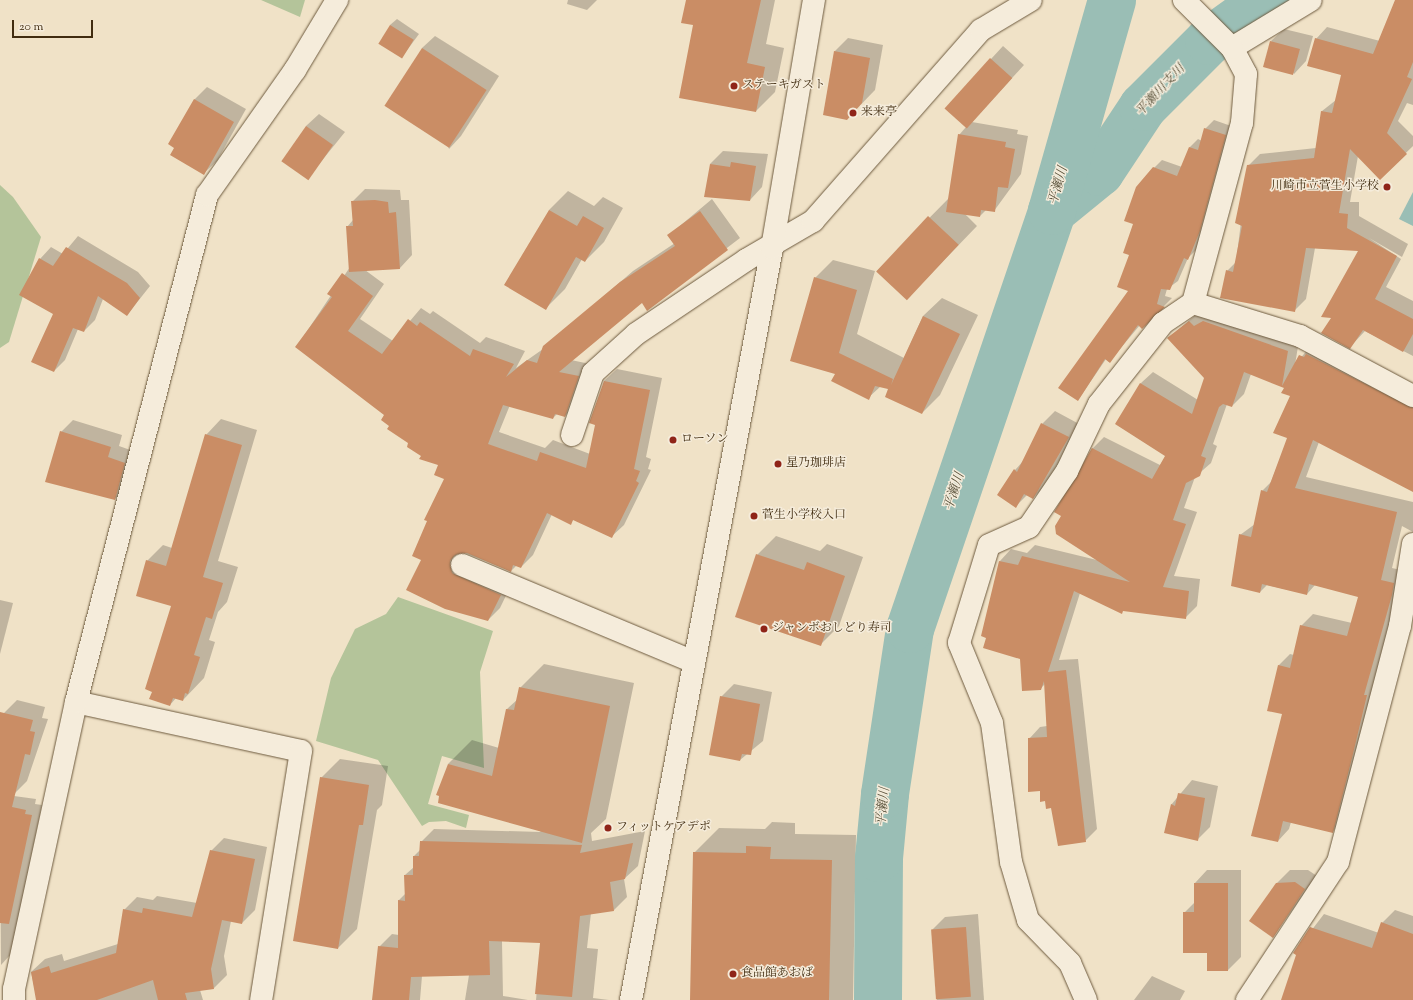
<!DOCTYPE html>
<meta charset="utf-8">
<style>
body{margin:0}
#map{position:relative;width:1413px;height:1000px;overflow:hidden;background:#f0e2c7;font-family:"Sorts Mill Goudy","Noto Serif JP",serif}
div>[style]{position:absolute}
.green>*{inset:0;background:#b4c49a}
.water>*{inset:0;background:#9abeb5}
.shadow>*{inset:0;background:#0003}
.river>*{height:48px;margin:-24px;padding:0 24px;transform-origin:24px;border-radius:24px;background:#9abeb5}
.building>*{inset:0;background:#ca8d65;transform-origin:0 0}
.roads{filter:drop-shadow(0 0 1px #6d5a3e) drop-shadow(0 0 1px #6d5a3e)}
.street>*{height:22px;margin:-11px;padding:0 11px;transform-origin:11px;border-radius:11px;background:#f5ecdb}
.secondary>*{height:22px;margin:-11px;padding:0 11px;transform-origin:11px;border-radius:11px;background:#f5ecdb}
.dots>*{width:11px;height:11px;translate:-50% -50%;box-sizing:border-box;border:2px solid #f5ecdb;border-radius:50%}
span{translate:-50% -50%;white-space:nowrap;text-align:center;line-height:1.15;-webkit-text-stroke:3px #f5ecdb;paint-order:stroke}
.poi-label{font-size:12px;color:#412c10}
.left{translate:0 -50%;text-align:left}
.right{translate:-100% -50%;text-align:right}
.water-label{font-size:13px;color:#575039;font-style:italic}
.scale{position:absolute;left:12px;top:20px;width:81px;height:18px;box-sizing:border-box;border:2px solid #412c10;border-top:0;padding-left:5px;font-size:12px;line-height:14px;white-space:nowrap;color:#412c10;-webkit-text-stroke:3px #f5ecdb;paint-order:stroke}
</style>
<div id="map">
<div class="green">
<i style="clip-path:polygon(261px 0,305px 0,300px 17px)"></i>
<i style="clip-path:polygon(0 185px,13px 197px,41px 237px,9px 342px,0 348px)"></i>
<i style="clip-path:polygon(398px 597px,493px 631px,480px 672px,484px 768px,442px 756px,428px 804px,469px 815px,466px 828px,446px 821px,429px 822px,422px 826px,378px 760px,316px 741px,331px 678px,355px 629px,386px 614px)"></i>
</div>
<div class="water">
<i style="clip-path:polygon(1413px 192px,1413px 226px,1399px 219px)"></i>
</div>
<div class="shadow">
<i style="clip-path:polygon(568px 0,597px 0,587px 10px,567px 4px)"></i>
<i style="clip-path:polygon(687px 0,775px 0,766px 44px,784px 48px,775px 92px,756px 111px,680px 97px,694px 24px)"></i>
<i style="clip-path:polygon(1398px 0,1413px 0,1413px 105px,1407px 103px,1398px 121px,1413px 136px,1413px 146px,1380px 178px,1358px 156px,1350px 202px,1359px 202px,1359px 216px,1408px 244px,1402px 257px,1369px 238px,1401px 259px,1386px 287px,1413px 301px,1413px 356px,1365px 331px,1350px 347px,1333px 318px,1360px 250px,1315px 248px,1306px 299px,1294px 311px,1227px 271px,1236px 262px,1248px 166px,1260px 154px,1316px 148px,1322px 111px,1336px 100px,1342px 75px,1316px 39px,1327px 27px,1380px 41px)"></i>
<i style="clip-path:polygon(397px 19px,419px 34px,402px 57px,390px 25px)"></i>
<i style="clip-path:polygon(1284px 29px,1313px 36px,1306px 61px,1294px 74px,1271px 41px)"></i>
<i style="clip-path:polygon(435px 36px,499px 76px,461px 136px,449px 149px,422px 48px)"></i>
<i style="clip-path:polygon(848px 38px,883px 45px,875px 90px,847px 119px,835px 51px)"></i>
<i style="clip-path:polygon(1003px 46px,1024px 65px,972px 122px,1018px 130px,1017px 134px,1028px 136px,1021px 174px,994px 211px,986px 210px,980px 216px,964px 213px,977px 226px,925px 280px,877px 271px,949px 198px,959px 135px,966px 127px,991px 59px)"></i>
<i style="clip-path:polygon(207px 87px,246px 109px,217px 161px,204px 173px,194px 100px)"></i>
<i style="clip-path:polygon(319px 114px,345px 132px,307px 179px,306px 126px)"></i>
<i style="clip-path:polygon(1214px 120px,1234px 127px,1196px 250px,1188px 258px,1178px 281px,1167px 289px,1165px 296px,1172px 298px,1142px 328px,1140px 325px,1109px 362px,1106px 359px,1078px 400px,1129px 291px,1131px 254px,1154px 168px,1162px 160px,1182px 167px,1190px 147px,1198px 139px,1202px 141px,1205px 129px)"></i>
<i style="clip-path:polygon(723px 151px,768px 154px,762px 187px,750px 200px,710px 164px)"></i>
<i style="clip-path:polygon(365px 189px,400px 190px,401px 200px,409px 200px,412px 255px,400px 268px,365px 270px,384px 284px,360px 319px,393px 341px,421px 308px,430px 314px,433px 311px,480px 343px,486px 337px,525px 351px,516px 368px,543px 349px,633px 271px,675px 243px,669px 235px,712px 199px,740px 238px,647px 309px,642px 301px,571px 360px,590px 364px,577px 404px,565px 416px,557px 414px,553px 418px,510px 405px,499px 432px,545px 448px,553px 440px,590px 454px,604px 381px,617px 369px,662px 378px,646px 457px,651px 459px,648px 469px,651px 470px,624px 525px,611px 537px,574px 519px,570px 523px,552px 514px,533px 555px,521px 567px,517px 565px,511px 571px,462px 552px,512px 583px,500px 608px,488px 620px,422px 559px,445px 478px,439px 465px,422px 456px,391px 426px,385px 415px,297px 346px,350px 267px,347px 227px,353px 220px,352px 202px)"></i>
<i style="clip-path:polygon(568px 191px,594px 206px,603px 197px,623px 208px,604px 242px,585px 261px,582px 259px,565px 289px,546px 308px,549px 210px)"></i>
<i style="clip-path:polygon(78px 236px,138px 272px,150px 286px,127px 315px,103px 299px,95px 320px,84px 331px,78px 329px,65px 360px,54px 371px,54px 314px,40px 259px,51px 247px,63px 254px)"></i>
<i style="clip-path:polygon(833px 260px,875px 271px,857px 334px,904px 358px,923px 316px,942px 298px,978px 315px,940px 395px,922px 413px,890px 389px,881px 386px,868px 398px,836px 373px,815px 278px)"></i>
<i style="clip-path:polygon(1201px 310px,1299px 340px,1295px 365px,1312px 344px,1413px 392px,1413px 491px,1319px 442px,1306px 477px,1413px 502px,1413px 532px,1402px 526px,1392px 568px,1405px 571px,1344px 820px,1332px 832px,1291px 822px,1289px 829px,1278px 841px,1283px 713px,1278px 666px,1290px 654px,1294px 655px,1301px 626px,1313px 614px,1352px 623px,1359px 596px,1315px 585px,1307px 594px,1267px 585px,1260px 592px,1240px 535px,1255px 524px,1262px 491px,1271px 482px,1288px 438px,1291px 396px,1285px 387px,1251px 374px,1244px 394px,1232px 406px,1227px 404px,1213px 444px,1217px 446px,1211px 463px,1195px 477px,1184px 508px,1197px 512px,1174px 576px,1200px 579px,1197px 606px,1185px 618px,1080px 593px,1059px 660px,1078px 659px,1097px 829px,1085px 841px,1041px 790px,1029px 739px,1040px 727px,1047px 726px,1045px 684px,1040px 689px,1020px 658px,982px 635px,1000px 561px,1011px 549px,1027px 553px,1035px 545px,1097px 560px,1062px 516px,1092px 449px,1104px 437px,1160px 465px,1166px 456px,1116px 424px,1141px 383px,1153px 372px,1198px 400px,1206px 377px,1169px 338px)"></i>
<i style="clip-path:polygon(1055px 411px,1081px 425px,1045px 486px,1033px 498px,1027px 495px,1016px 506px,1015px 470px,1024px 460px,1042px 424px)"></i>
<i style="clip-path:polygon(221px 419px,257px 430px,218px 561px,238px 567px,227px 602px,218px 612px,209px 640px,215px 642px,204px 678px,183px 700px,176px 698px,170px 705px,153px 691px,173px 606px,147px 561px,163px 545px,172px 548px,206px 435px)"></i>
<i style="clip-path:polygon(73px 420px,122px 435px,119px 446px,136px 452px,127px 487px,115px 499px,61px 432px)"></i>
<i style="clip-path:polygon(776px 536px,820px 551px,827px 544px,863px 557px,839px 626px,820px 645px,757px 555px)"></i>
<i style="clip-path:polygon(0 600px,13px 603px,0 654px)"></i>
<i style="clip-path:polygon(544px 664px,634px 683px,606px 819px,591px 833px,592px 841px,645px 831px,638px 866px,624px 879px,627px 897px,614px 910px,591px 913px,587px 948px,598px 949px,593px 998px,609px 1000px,536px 1000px,541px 942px,502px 941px,503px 996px,528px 1000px,465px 1000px,469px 975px,422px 976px,420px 1000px,373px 1000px,379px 947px,392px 934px,399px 935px,399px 900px,406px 893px,405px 875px,414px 867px,414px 856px,421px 849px,421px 842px,434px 829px,541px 832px,448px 764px,472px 740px,499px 748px,507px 709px,518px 699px,520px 688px)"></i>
<i style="clip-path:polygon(734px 684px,772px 692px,763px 741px,740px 760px,721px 697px)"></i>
<i style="clip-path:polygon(17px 700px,45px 707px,42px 718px,48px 719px,27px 781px,14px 794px,0 790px,0 727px,4px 713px)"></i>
<i style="clip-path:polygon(340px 759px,388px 766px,382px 805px,377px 810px,357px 929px,338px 948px,321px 778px)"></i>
<i style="clip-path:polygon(1192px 780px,1218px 786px,1210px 827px,1197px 840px,1171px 805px)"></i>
<i style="clip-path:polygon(14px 796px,36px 799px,35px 804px,42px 805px,11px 954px,1px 965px,0 825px)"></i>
<i style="clip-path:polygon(772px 822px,795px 823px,795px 834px,856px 835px,853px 1000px,691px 1000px,694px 853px,719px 828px,765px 829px)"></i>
<i style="clip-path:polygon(224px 838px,267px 847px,255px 910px,242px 923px,231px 921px,224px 956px,227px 975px,214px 988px,200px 990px,203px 1000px,37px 1000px,31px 972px,45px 959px,62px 954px,64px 961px,118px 944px,124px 910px,137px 897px,153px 900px,157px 896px,197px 903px,211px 851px)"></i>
<i style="clip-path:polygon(1207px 870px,1241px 870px,1241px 957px,1228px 970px,1208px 952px,1184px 913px,1195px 902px,1195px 883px)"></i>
<i style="clip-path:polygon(1290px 870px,1308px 870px,1317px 876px,1273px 937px,1277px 883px)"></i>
<i style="clip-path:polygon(1395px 910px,1413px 916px,1413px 1000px,1282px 1000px,1297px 955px,1294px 953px,1324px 914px,1379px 933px,1382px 923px)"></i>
<i style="clip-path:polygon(978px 914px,984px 1000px,937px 1000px,932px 930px,945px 917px)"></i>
<i style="clip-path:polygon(1152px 976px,1185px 991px,1180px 1000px,1134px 1000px)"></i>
</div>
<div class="river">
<i style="left:1052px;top:211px;width:62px;rotate:-39.1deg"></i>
<i style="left:1100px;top:172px;width:78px;rotate:-56.5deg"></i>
<i style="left:1143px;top:107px;width:93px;rotate:-45deg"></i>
<i style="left:1209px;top:41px;width:70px;rotate:-35.7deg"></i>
<i style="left:878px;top:1000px;width:142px;rotate:-89.6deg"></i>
<i style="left:879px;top:858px;width:64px;rotate:-84.6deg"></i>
<i style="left:885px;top:794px;width:167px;rotate:-81.4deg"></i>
<i style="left:910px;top:629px;width:441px;rotate:-71.2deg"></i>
<i style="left:1052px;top:211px;width:219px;rotate:-74.1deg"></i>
</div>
<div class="building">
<i style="clip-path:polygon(686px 0,761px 0,747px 63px,765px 67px,756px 112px,679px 98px,693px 25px,681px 23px)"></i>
<i style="clip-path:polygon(1395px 0,1413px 0,1413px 62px,1407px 77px,1412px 79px,1387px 133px,1407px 154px,1380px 180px,1350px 149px,1339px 213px,1348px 214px,1347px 228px,1397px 256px,1375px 299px,1413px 319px,1413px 334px,1403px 352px,1363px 330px,1350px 349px,1321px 333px,1331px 318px,1321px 317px,1358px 251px,1306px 248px,1295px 312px,1220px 298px,1226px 270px,1233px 272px,1242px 226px,1235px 223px,1247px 165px,1314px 158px,1321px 111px,1332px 113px,1341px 75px,1307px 66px,1315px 38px,1373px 54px)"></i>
<i style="left:390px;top:25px;width:28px;height:22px;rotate:32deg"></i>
<i style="left:1270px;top:41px;width:31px;height:27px;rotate:15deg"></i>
<i style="left:422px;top:48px;width:77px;height:69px;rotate:33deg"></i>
<i style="clip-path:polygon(834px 51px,870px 58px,862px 103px,847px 120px,823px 115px)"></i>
<i style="left:990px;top:58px;width:30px;height:68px;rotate:42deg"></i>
<i style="clip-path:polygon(194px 99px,234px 122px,204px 175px,170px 155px,174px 148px,168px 144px)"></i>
<i style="left:306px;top:126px;width:33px;height:43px;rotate:35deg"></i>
<i style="clip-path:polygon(1204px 128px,1226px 135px,1200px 231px,1188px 260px,1184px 258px,1170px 290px,1161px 289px,1157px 304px,1165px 307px,1142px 329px,1138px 325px,1110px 363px,1105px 359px,1078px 401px,1058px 388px,1128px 291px,1117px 287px,1129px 255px,1123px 253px,1133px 224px,1124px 221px,1136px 187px,1153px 167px,1177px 176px,1189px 147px,1198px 150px)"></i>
<i style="clip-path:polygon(958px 134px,1006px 142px,1005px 147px,1015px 149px,1008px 188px,998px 187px,995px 212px,981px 210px,980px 217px,946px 212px)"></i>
<i style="clip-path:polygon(731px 162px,756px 166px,750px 201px,704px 197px,710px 164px,730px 167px)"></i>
<i style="clip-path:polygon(375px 200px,388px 202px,389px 213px,396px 212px,400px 269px,349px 272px,346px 226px,353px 226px,351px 201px)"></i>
<i style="clip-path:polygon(549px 210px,577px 226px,583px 216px,604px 228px,585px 262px,576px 257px,546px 310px,504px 285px)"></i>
<i style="clip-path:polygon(700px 211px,728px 250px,647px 311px,642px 303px,559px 372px,579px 376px,565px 417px,555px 414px,553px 419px,503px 405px,488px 444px,537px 461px,540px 452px,586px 468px,595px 425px,589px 423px,604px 381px,650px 390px,634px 469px,640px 471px,636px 481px,639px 483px,612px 538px,573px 520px,571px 525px,547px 513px,521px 568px,513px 565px,511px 572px,467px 553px,455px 555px,450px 561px,452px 573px,501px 595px,488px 621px,445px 609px,406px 590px,421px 560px,412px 556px,427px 521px,424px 520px,444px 479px,434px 475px,438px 465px,419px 459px,421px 456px,407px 447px,408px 443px,387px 429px,389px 426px,381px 420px,384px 415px,295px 347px,332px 297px,327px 294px,342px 273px,373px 296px,348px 331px,382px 354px,408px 319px,417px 326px,420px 322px,470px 356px,473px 349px,514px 364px,506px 377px,527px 360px,537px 363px,543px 346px,620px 282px,675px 246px,667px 235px)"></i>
<i style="left:928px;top:216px;width:42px;height:76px;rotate:43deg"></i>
<i style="clip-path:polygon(66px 247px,127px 283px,140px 298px,127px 316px,98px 296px,84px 332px,73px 328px,54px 372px,31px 362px,53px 314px,19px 295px,39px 258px,53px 266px)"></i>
<i style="clip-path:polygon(814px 277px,857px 290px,839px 353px,893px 379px,891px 385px,923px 316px,960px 334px,922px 414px,885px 397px,888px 389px,875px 386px,869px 400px,831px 381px,835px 374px,790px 361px)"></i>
<i style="clip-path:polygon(1189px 321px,1194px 326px,1203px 321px,1288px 351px,1282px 386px,1299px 355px,1304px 357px,1306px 354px,1413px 408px,1413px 492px,1313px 440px,1295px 488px,1397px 512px,1381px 580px,1394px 583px,1392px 595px,1364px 695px,1367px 695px,1352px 758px,1333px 833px,1283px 821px,1278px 842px,1251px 836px,1282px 714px,1267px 711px,1278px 665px,1290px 668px,1300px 625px,1347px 636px,1358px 597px,1309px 584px,1307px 595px,1262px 584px,1260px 593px,1231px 586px,1239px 534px,1251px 537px,1261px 490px,1267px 492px,1287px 438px,1273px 433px,1290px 396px,1281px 393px,1284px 388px,1244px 372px,1232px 407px,1223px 404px,1219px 407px,1201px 456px,1206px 458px,1200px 476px,1186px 483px,1173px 520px,1186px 524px,1163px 587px,1189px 591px,1186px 619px,1123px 611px,1122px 614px,1074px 591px,1048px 672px,1066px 670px,1086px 842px,1058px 846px,1051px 808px,1046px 809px,1045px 801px,1040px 802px,1040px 791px,1028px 792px,1028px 738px,1047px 737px,1044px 681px,1041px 690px,1022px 691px,1020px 659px,983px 648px,986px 638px,981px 636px,999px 561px,1018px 565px,1022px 556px,1130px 582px,1056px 534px,1055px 526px,1061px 516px,1054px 512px,1092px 448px,1152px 479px,1165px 456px,1115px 424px,1140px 383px,1192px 414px,1204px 378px,1167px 338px)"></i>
<i style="clip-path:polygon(1041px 423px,1069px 437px,1033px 499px,1024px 494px,1016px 508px,997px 495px,1014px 469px,1017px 472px)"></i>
<i style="clip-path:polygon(60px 431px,111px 447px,108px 457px,125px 463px,115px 500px,45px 482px)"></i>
<i style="clip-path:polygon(205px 434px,242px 445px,203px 577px,223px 583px,212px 619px,206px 617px,194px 655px,200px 657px,188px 694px,185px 693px,183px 701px,173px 698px,170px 706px,149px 699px,152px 692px,145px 689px,171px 606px,136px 596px,146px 560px,166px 566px)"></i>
<i style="clip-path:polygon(756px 554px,804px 570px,807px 562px,845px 576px,821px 646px,735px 617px)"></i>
<i style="clip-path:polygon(519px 687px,610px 706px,582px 843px,438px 803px,439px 796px,436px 795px,448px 764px,492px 776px,506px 709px,514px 710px)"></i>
<i style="clip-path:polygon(720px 696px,760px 704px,751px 755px,742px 754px,740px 761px,709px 755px)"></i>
<i style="clip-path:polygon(0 712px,33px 720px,30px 731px,35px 732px,30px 755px,25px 754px,12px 807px,26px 810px,25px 814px,32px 815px,9px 924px,0 923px)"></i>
<i style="clip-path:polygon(320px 777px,369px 785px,363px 825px,359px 825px,338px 949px,293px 941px)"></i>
<i style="clip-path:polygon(1178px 793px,1205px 798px,1198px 841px,1164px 833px,1171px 804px,1175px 806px)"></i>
<i style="clip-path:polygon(420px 841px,582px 845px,580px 853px,633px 843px,625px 879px,610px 882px,614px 911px,580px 916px,572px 997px,535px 994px,540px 943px,489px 941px,490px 975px,411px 977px,409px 1000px,372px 1000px,378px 946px,398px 948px,398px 900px,405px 901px,404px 875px,413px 875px,413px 856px,419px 856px)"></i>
<i style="clip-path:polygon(746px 846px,771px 847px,770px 859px,832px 860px,829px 1000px,690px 1000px,693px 852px,746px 853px)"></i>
<i style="clip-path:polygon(210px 850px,255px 859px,242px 924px,222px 920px,211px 969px,214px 989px,185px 993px,187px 1000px,158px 1000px,153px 980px,97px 1000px,36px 1000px,31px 972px,49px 966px,51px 973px,116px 953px,123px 909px,142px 913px,143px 908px,192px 917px)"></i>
<i style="clip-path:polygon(1295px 882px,1305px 889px,1273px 938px,1249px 921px,1276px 883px)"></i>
<i style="clip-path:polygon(1194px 883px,1228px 883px,1228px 971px,1207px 971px,1207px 953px,1183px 953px,1183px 912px,1194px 912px)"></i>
<i style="clip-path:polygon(1381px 922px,1413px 934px,1413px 1000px,1281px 1000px,1296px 955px,1293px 953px,1310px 927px,1372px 948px)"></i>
<i style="left:966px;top:927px;width:70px;height:35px;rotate:86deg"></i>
</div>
<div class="roads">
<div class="street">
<i style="left:1232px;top:48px;width:92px;rotate:-31.3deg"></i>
<i style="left:1193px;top:303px;width:112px;rotate:17.1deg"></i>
<i style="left:1300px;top:336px;width:128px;rotate:28deg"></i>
<i style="left:572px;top:435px;width:65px;rotate:-71.3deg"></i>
<i style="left:593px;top:373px;width:58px;rotate:-42.2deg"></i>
<i style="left:636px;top:334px;width:133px;rotate:-33.9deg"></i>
<i style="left:746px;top:260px;width:78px;rotate:-30.2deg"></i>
<i style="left:813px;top:221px;width:254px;rotate:-48.7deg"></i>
<i style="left:981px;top:30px;width:58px;rotate:-31deg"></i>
<i style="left:462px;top:565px;width:251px;rotate:22.7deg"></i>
<i style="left:76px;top:702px;width:230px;rotate:12.3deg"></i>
<i style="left:301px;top:751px;width:252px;rotate:99.1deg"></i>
<i style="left:14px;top:1000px;width:11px;rotate:-90deg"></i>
<i style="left:14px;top:989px;width:294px;rotate:-77.8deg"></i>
<i style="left:76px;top:702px;width:524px;rotate:-75.51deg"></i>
<i style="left:207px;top:195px;width:153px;rotate:-54.9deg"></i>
<i style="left:295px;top:70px;width:82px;rotate:-59deg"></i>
<i style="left:1086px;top:1000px;width:40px;rotate:-113.4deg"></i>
<i style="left:1070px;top:963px;width:60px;rotate:-134.3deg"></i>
<i style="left:1028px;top:920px;width:60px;rotate:-106.3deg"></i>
<i style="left:1011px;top:862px;width:140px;rotate:-97.8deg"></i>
<i style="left:992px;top:723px;width:87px;rotate:-112.4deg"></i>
<i style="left:959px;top:643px;width:102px;rotate:-73deg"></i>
<i style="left:989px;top:545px;width:44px;rotate:-24.2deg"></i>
<i style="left:1029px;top:527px;width:68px;rotate:-55.8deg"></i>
<i style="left:1067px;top:471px;width:74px;rotate:-64.5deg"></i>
<i style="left:1099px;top:404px;width:103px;rotate:-51.7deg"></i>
<i style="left:1163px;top:323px;width:36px;rotate:-34deg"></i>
<i style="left:1193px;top:303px;width:187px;rotate:-74.8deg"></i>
<i style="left:1242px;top:123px;width:49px;rotate:-85.3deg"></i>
<i style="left:1246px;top:74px;width:30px;rotate:-118deg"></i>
<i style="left:1232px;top:48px;width:68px;rotate:-135deg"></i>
<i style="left:1247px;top:1000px;width:165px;rotate:-56.6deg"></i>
<i style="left:1338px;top:862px;width:244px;rotate:-75.3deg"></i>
<i style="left:1400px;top:626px;width:83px;rotate:-81deg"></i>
</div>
<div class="secondary">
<i style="left:631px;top:1000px;width:765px;rotate:-79.38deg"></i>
<i style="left:772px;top:248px;width:252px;rotate:-80.4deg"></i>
</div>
</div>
<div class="dots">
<i style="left:734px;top:86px;background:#8f2418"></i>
<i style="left:853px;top:113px;background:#8f2418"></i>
<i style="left:1387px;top:187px;background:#8f2418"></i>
<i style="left:673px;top:440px;background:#8f2418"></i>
<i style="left:778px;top:464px;background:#8f2418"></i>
<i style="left:754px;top:516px;background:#8f2418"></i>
<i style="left:764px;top:629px;background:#8f2418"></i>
<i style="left:608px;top:828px;background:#8f2418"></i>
<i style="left:733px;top:974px;background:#8f2418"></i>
</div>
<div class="poi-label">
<span class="left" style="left:742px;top:86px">ステーキガスト</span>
<span class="left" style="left:861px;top:113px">来来亭</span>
<span class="right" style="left:1379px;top:187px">川崎市立菅生小学校</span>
<span class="left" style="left:681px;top:440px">ローソン</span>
<span class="left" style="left:786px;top:464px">星乃珈琲店</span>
<span class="left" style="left:762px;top:516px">菅生小学校入口</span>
<span class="left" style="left:772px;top:629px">ジャンボおしどり寿司</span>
<span class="left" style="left:616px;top:828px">フィットケアデポ</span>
<span class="left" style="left:741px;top:974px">食品館あおば</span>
</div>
<div class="water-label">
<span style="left:1161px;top:91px;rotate:-47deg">平瀬川支川</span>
<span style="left:1059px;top:186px;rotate:-74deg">平瀬川</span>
<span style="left:955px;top:492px;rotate:-72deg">平瀬川</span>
<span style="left:884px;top:807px;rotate:-84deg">平瀬川</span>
</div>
<div class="scale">20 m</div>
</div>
